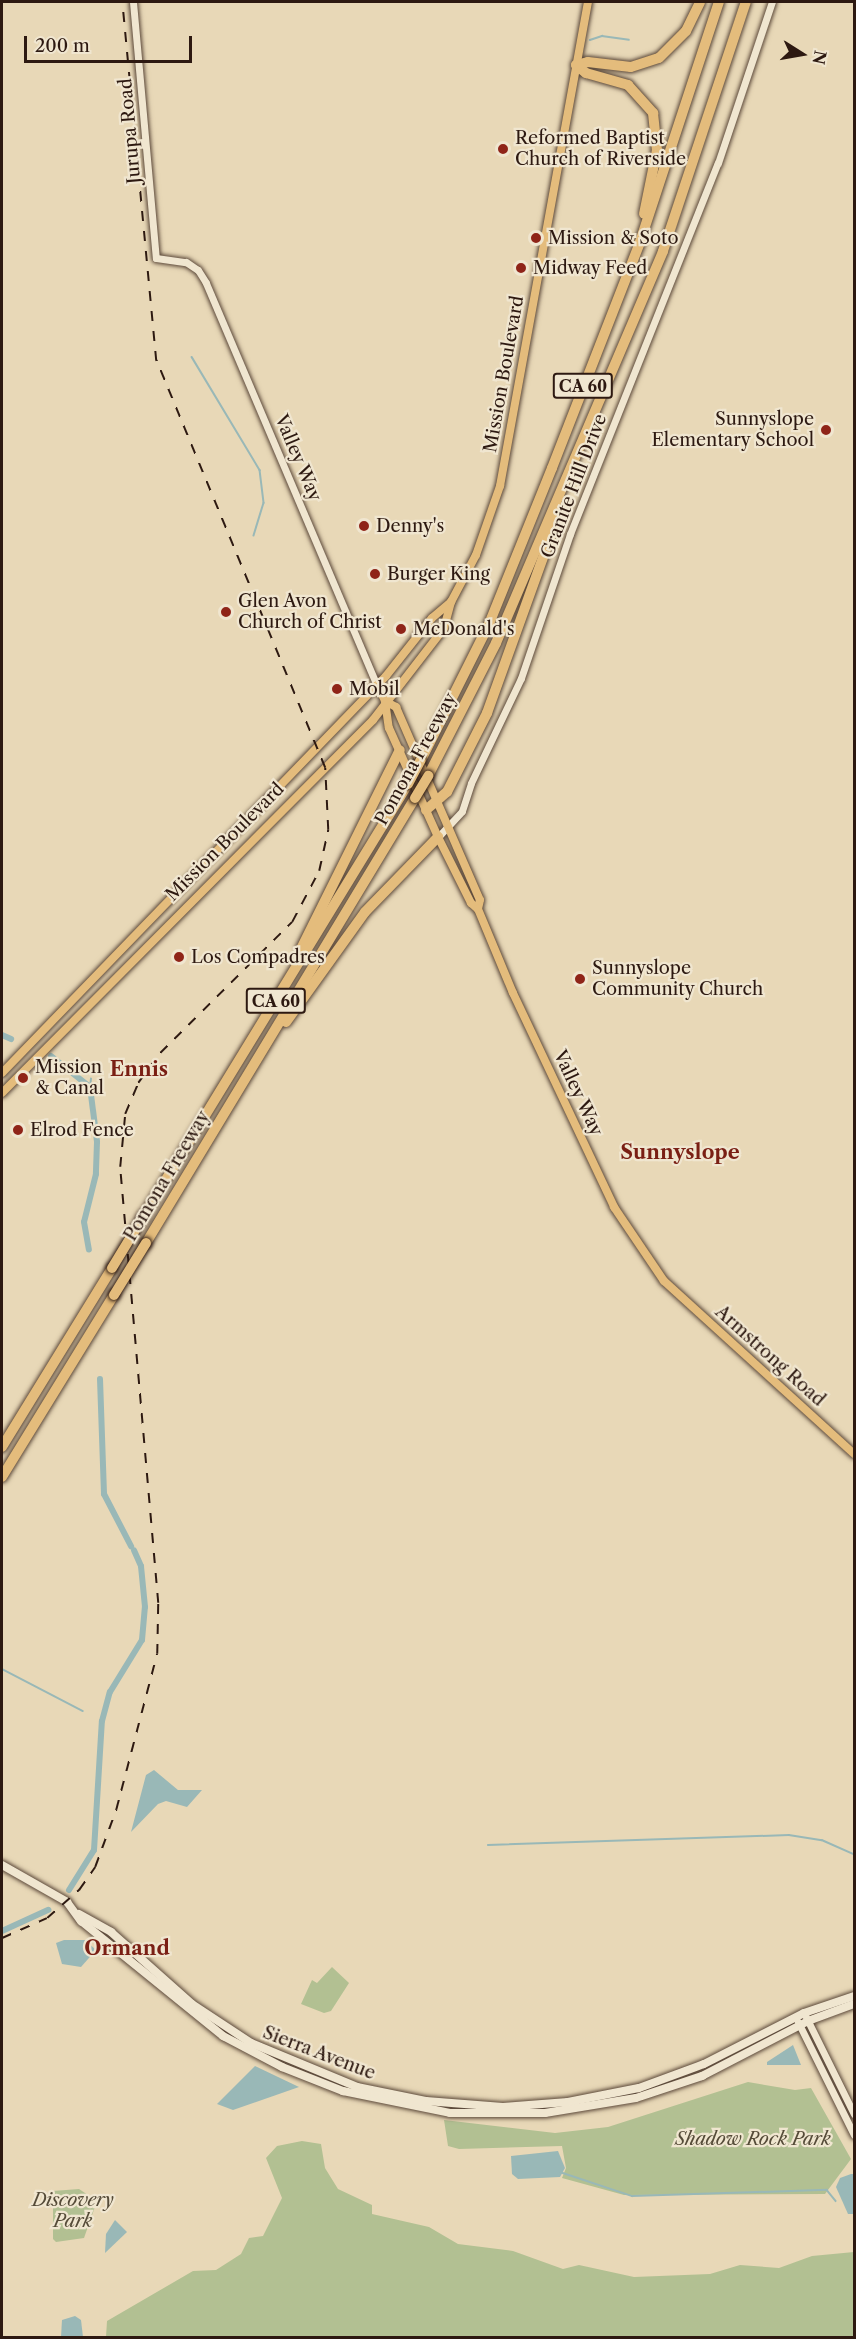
<!DOCTYPE html>
<style>
body{margin:0}
#map{position:relative;width:856px;height:2339px;overflow:hidden;background:#e8d8b7;font-family:"Libre Caslon Text",serif}
div>[style]{position:absolute}
.green>*{inset:0;background:#b2c092}
.water>*{inset:0;background:#99b8b7}
.stream>*{height:1.5px;margin:-0.75px;padding:0 0.75px;transform-origin:0.75px;border-radius:0.75px;background:#99b8b7}
.canal>*{height:6px;margin:-3px;padding:0 3px;transform-origin:3px;border-radius:3px;background:#99b8b7}
.roads{filter:drop-shadow(0 0 2px #5c493a) drop-shadow(0 0 2px #5c493a)}
.tertiary>*{height:7px;margin:-3.5px;padding:0 3.5px;transform-origin:3.5px;border-radius:3.5px;background:#f0e6d0}
.secondary>*{height:8px;margin:-4px;padding:0 4px;transform-origin:4px;border-radius:4px;background:#f0e6d0}
.primary>*{height:8px;margin:-4px;padding:0 4px;transform-origin:4px;border-radius:4px;background:#e4bc7c}
.motorway>*{height:10px;margin:-5px;padding:0 5px;transform-origin:5px;border-radius:5px;background:#e4bc7c}
.rail>*{height:1.5px;margin-top:-0.75px;transform-origin:0;background:repeating-linear-gradient(90deg,#2d1911 0 10px,transparent 0 20px)}
.bridges{filter:drop-shadow(0 0 2px #2d1911) drop-shadow(0 0 2px #2d1911)}
.motorway-bridge>*{height:10px;margin:-5px;padding:0 5px;transform-origin:5px;border-radius:5px;background:#e4bc7c}
.dots>*{width:16px;height:16px;translate:-50% -50%;box-sizing:border-box;border:3px solid #f0e6d0;border-radius:50%}
span{translate:-50% -50%;white-space:nowrap;text-align:center;line-height:1.15;-webkit-text-stroke:4.5px #f0e6d0;paint-order:stroke}
.shield-label span{padding:2px 4px;background:#f0e6d0;border:2px solid;border-radius:4px;-webkit-text-stroke-width:0}
.shield-label{font-size:16px;color:#2d1911;font-weight:700}
.street-label{font-size:18px;color:#2d1911}
.poi-label{font-size:18px;color:#2d1911}
.left{translate:0 -50%;text-align:left}
.right{translate:-100% -50%;text-align:right}
.park-label{font-size:18px;color:#554b38;font-style:italic}
.neighbourhood-label{font-size:20px;color:#7a1f14;font-weight:700}
.frame{position:absolute;inset:0;border:3px solid #2d1911;pointer-events:none}
.north{position:absolute;left:772px;top:24px;width:60px;height:60px;-webkit-text-stroke:4px #f0e6d0;paint-order:stroke;rotate:101deg;font-size:16px;font-weight:700;line-height:24px;text-align:center;color:#2d1911}
.north::after{content:'';display:block;margin:auto;width:21px;height:27px;background:#2d1911;clip-path:polygon(50% 0,100% 100%,50% 72%,0 100%)}
.scale{position:absolute;left:24px;top:36px;width:168px;height:27px;box-sizing:border-box;border:3px solid #2d1911;border-top:0;padding-left:8px;font-size:18px;line-height:21px;white-space:nowrap;color:#2d1911;-webkit-text-stroke:4px #f0e6d0;paint-order:stroke}
</style>
<div id="map">
<div class="green">
<i style="clip-path:polygon(332px 1967px,349px 1983px,331px 2011px,324px 2013px,301px 2004px,312px 1980px,317px 1983px)"></i>
<i style="clip-path:polygon(748px 2082px,795px 2090px,811px 2088px,851px 2159px,825px 2194px,624px 2195px,562px 2178px,566px 2168px,562px 2146px,459px 2149px,448px 2146px,444px 2120px,555px 2133px,608px 2127px)"></i>
<i style="clip-path:polygon(302px 2141px,321px 2144px,325px 2168px,338px 2189px,372px 2205px,372px 2214px,429px 2227px,458px 2244px,513px 2251px,563px 2269px,579px 2265px,634px 2277px,710px 2274px,740px 2265px,779px 2268px,812px 2256px,854px 2252px,854px 2337px,106px 2337px,107px 2321px,193px 2271px,216px 2270px,241px 2254px,249px 2238px,263px 2236px,282px 2198px,266px 2158px,277px 2146px)"></i>
<i style="clip-path:polygon(79px 2189px,97px 2201px,84px 2238px,56px 2242px,53px 2239px,53px 2191px)"></i>
</div>
<div class="water">
<i style="clip-path:polygon(154px 1770px,178px 1790px,202px 1790px,187px 1807px,166px 1801px,158px 1804px,131px 1832px,146px 1775px)"></i>
<i style="clip-path:polygon(64px 1940px,85px 1940px,96px 1950px,81px 1967px,62px 1964px,56px 1943px)"></i>
<i style="clip-path:polygon(793px 2045px,801px 2065px,767px 2065px,767px 2062px)"></i>
<i style="clip-path:polygon(255px 2066px,299px 2087px,233px 2110px,217px 2104px)"></i>
<i style="clip-path:polygon(558px 2151px,565px 2168px,560px 2177px,518px 2179px,512px 2174px,511px 2156px)"></i>
<i style="clip-path:polygon(851px 2174px,854px 2174px,854px 2214px,848px 2214px,836px 2187px,840px 2178px)"></i>
<i style="clip-path:polygon(115px 2220px,127px 2232px,105px 2253px,106px 2234px)"></i>
<i style="clip-path:polygon(75px 2316px,81px 2320px,83px 2337px,61px 2337px,62px 2320px)"></i>
</div>
<div class="stream">
<i style="left:590px;top:40px;width:13px;rotate:-18deg"></i>
<i style="left:602px;top:36px;width:27px;rotate:8deg"></i>
<i style="left:192px;top:357px;width:132px;rotate:59deg"></i>
<i style="left:260px;top:470px;width:33px;rotate:83deg"></i>
<i style="left:264px;top:503px;width:34px;rotate:107deg"></i>
<i style="left:90px;top:1087px;width:8px;rotate:-83deg"></i>
<i style="left:2px;top:1669px;width:91px;rotate:27.4deg"></i>
<i style="left:488px;top:1845px;width:301px;rotate:-1.9deg"></i>
<i style="left:789px;top:1835px;width:33px;rotate:9deg"></i>
<i style="left:822px;top:1840px;width:35px;rotate:24deg"></i>
<i style="left:560px;top:2172px;width:76px;rotate:18.4deg"></i>
<i style="left:632px;top:2196px;width:195px;rotate:-1.8deg"></i>
<i style="left:827px;top:2190px;width:14px;rotate:51deg"></i>
</div>
<div class="canal">
<i style="left:2px;top:1035px;width:10px;rotate:24deg"></i>
<i style="left:51px;top:1056px;width:50px;rotate:38.5deg"></i>
<i style="left:90px;top:1087px;width:55px;rotate:82.7deg"></i>
<i style="left:97px;top:1142px;width:32px;rotate:92deg"></i>
<i style="left:96px;top:1174px;width:49px;rotate:104deg"></i>
<i style="left:84px;top:1222px;width:28px;rotate:80deg"></i>
<i style="left:100px;top:1379px;width:115px;rotate:88deg"></i>
<i style="left:104px;top:1494px;width:59px;rotate:62.6deg"></i>
<i style="left:69px;top:1890px;width:47px;rotate:-58deg"></i>
<i style="left:94px;top:1850px;width:129px;rotate:-86.5deg"></i>
<i style="left:102px;top:1721px;width:30px;rotate:-75deg"></i>
<i style="left:110px;top:1692px;width:61px;rotate:-58.4deg"></i>
<i style="left:142px;top:1640px;width:33px;rotate:-85deg"></i>
<i style="left:145px;top:1607px;width:41px;rotate:-95.6deg"></i>
<i style="left:141px;top:1566px;width:17px;rotate:-114deg"></i>
<i style="left:2px;top:1931px;width:51px;rotate:-24.5deg"></i>
</div>
<div class="roads">
<div class="tertiary">
<i style="left:133px;top:2px;width:257px;rotate:84.9deg"></i>
<i style="left:156px;top:258px;width:30px;rotate:8deg"></i>
<i style="left:186px;top:262px;width:14px;rotate:34deg"></i>
<i style="left:198px;top:270px;width:15px;rotate:58deg"></i>
<i style="left:206px;top:283px;width:437px;rotate:67deg"></i>
<i style="left:438px;top:837px;width:35px;rotate:-47deg"></i>
<i style="left:462px;top:811px;width:29px;rotate:-72deg"></i>
<i style="left:471px;top:783px;width:116px;rotate:-64.5deg"></i>
<i style="left:521px;top:678px;width:152px;rotate:-71.2deg"></i>
<i style="left:570px;top:534px;width:399px;rotate:-68.3deg"></i>
<i style="left:718px;top:163px;width:170px;rotate:-71.5deg"></i>
<i style="left:804px;top:2013px;width:113px;rotate:63.7deg"></i>
<i style="left:798px;top:2022px;width:126px;rotate:63.6deg"></i>
</div>
<div class="secondary">
<i style="left:2px;top:1865px;width:75px;rotate:29.6deg"></i>
<i style="left:67px;top:1902px;width:24px;rotate:54deg"></i>
<i style="left:81px;top:1921px;width:183px;rotate:39deg"></i>
<i style="left:223px;top:2036px;width:67px;rotate:27.7deg"></i>
<i style="left:282px;top:2067px;width:66px;rotate:21.5deg"></i>
<i style="left:343px;top:2091px;width:109px;rotate:11.6deg"></i>
<i style="left:450px;top:2113px;width:95px"></i>
<i style="left:545px;top:2113px;width:92px;rotate:-9.4deg"></i>
<i style="left:636px;top:2098px;width:70px;rotate:-18.4deg"></i>
<i style="left:702px;top:2076px;width:119px;rotate:-27.4deg"></i>
<i style="left:808px;top:2021px;width:49px;rotate:-20.3deg"></i>
<i style="left:79px;top:1914px;width:37px;rotate:29deg"></i>
<i style="left:111px;top:1932px;width:108px;rotate:41.6deg"></i>
<i style="left:192px;top:2004px;width:71px;rotate:33.5deg"></i>
<i style="left:251px;top:2043px;width:115px;rotate:22.5deg"></i>
<i style="left:357px;top:2087px;width:70px;rotate:11.5deg"></i>
<i style="left:426px;top:2101px;width:77px;rotate:4.5deg"></i>
<i style="left:503px;top:2107px;width:65px;rotate:-4.4deg"></i>
<i style="left:568px;top:2102px;width:72px;rotate:-11.2deg"></i>
<i style="left:639px;top:2088px;width:69px;rotate:-20.3deg"></i>
<i style="left:704px;top:2064px;width:112px;rotate:-27deg"></i>
<i style="left:804px;top:2013px;width:53px;rotate:-18.8deg"></i>
</div>
<div class="primary">
<i style="left:377px;top:685px;width:18px;rotate:63deg"></i>
<i style="left:385px;top:701px;width:27px;rotate:82deg"></i>
<i style="left:389px;top:728px;width:120px;rotate:65.8deg"></i>
<i style="left:438px;top:837px;width:74px;rotate:63.4deg"></i>
<i style="left:471px;top:903px;width:9px;rotate:41deg"></i>
<i style="left:385px;top:701px;width:13px;rotate:29deg"></i>
<i style="left:396px;top:707px;width:210px;rotate:66.5deg"></i>
<i style="left:480px;top:900px;width:9px;rotate:103deg"></i>
<i style="left:478px;top:909px;width:91px;rotate:67.4deg"></i>
<i style="left:513px;top:993px;width:237px;rotate:64.7deg"></i>
<i style="left:614px;top:1207px;width:89px;rotate:56deg"></i>
<i style="left:664px;top:1281px;width:257px;rotate:42.3deg"></i>
<i style="left:2px;top:1073px;width:552px;rotate:-45.95deg"></i>
<i style="left:386px;top:676px;width:74px;rotate:-51.6deg"></i>
<i style="left:432px;top:618px;width:25px;rotate:-40deg"></i>
<i style="left:2px;top:1093px;width:526px;rotate:-45.15deg"></i>
<i style="left:373px;top:720px;width:116px;rotate:-52.3deg"></i>
<i style="left:444px;top:628px;width:27px;rotate:-75deg"></i>
<i style="left:451px;top:602px;width:53px;rotate:-62deg"></i>
<i style="left:476px;top:555px;width:73px;rotate:-70.8deg"></i>
<i style="left:500px;top:486px;width:492px;rotate:-79.7deg"></i>
</div>
<div class="motorway">
<i style="left:576px;top:65px;width:13px;rotate:39deg"></i>
<i style="left:586px;top:73px;width:44px;rotate:15.9deg"></i>
<i style="left:628px;top:85px;width:38px;rotate:48deg"></i>
<i style="left:653px;top:113px;width:37px;rotate:84deg"></i>
<i style="left:657px;top:150px;width:65px;rotate:101.5deg"></i>
<i style="left:576px;top:65px;width:12px;rotate:-14deg"></i>
<i style="left:588px;top:62px;width:43px;rotate:6.6deg"></i>
<i style="left:631px;top:67px;width:29px;rotate:-18deg"></i>
<i style="left:659px;top:58px;width:38px;rotate:-45deg"></i>
<i style="left:686px;top:31px;width:32px;rotate:-64deg"></i>
<i style="left:421px;top:760px;width:152px;rotate:-63.4deg"></i>
<i style="left:489px;top:624px;width:168px;rotate:-68deg"></i>
<i style="left:552px;top:468px;width:243px;rotate:-68.7deg"></i>
<i style="left:640px;top:242px;width:253px;rotate:-71.8deg"></i>
<i style="left:428px;top:776px;width:149px;rotate:-62.9deg"></i>
<i style="left:496px;top:643px;width:426px;rotate:-66.9deg"></i>
<i style="left:663px;top:251px;width:262px;rotate:-71.6deg"></i>
<i style="left:426px;top:810px;width:28px;rotate:-41deg"></i>
<i style="left:447px;top:792px;width:89px;rotate:-63.1deg"></i>
<i style="left:487px;top:713px;width:209px;rotate:-70.2deg"></i>
<i style="left:301px;top:949px;width:222px;rotate:-63.6deg"></i>
<i style="left:286px;top:1022px;width:135px;rotate:-54.3deg"></i>
<i style="left:365px;top:912px;width:105px;rotate:-45.8deg"></i>
<i style="left:143px;top:1217px;width:508px;rotate:-58.53deg"></i>
<i style="left:146px;top:1243px;width:520px;rotate:-58.85deg"></i>
<i style="left:2px;top:1447px;width:210px;rotate:-58.4deg"></i>
<i style="left:2px;top:1477px;width:214px;rotate:-58.4deg"></i>
</div>
</div>
<div class="rail">
<i style="left:2px;top:1938px;width:49px;rotate:-24deg"></i>
<i style="left:47px;top:1918px;width:43px;rotate:-41.2deg"></i>
<i style="left:79px;top:1890px;width:28px;rotate:-55deg"></i>
<i style="left:95px;top:1867px;width:61px;rotate:-69.8deg"></i>
<i style="left:116px;top:1810px;width:161px;rotate:-75.3deg"></i>
<i style="left:157px;top:1654px;width:51px;rotate:-88.9deg"></i>
<i style="left:158px;top:1603px;width:438px;rotate:-95deg"></i>
<i style="left:120px;top:1167px;width:53px;rotate:-84.6deg"></i>
<i style="left:125px;top:1114px;width:34px;rotate:-67deg"></i>
<i style="left:138px;top:1083px;width:37px;rotate:-54deg"></i>
<i style="left:160px;top:1053px;width:186px;rotate:-44.8deg"></i>
<i style="left:292px;top:922px;width:58px;rotate:-62.1deg"></i>
<i style="left:319px;top:871px;width:42px;rotate:-77.6deg"></i>
<i style="left:328px;top:830px;width:62px;rotate:-92.8deg"></i>
<i style="left:325px;top:768px;width:441px;rotate:-112.5deg"></i>
<i style="left:156px;top:361px;width:361px;rotate:-95.4deg"></i>
</div>
<div class="bridges">
<div class="motorway-bridge">
<i style="left:408px;top:784px;width:27px;rotate:-62deg"></i>
<i style="left:415px;top:798px;width:26px;rotate:-59deg"></i>
<i style="left:112px;top:1268px;width:60px;rotate:-58.7deg"></i>
<i style="left:114px;top:1295px;width:61px;rotate:-58.4deg"></i>
</div>
</div>
<div class="dots">
<i style="left:503px;top:149px;background:#8f2418"></i>
<i style="left:536px;top:238px;background:#8f2418"></i>
<i style="left:521px;top:268px;background:#8f2418"></i>
<i style="left:826px;top:430px;background:#8f2418"></i>
<i style="left:364px;top:526px;background:#8f2418"></i>
<i style="left:375px;top:574px;background:#8f2418"></i>
<i style="left:226px;top:612px;background:#8f2418"></i>
<i style="left:401px;top:629px;background:#8f2418"></i>
<i style="left:337px;top:689px;background:#8f2418"></i>
<i style="left:179px;top:957px;background:#8f2418"></i>
<i style="left:580px;top:979px;background:#8f2418"></i>
<i style="left:23px;top:1078px;background:#8f2418"></i>
<i style="left:18px;top:1130px;background:#8f2418"></i>
</div>
<div class="shield-label">
<span style="left:583px;top:386px">CA 60</span>
<span style="left:276px;top:1001px">CA 60</span>
</div>
<div class="street-label">
<span style="left:130px;top:131px;rotate:-95deg">Jurupa Road</span>
<span style="left:504px;top:374px;rotate:-80deg">Mission Boulevard</span>
<span style="left:298px;top:458px;rotate:67deg">Valley Way</span>
<span style="left:574px;top:486px;rotate:-69deg">Granite Hill Drive</span>
<span style="left:416px;top:759px;rotate:-61deg">Pomona Freeway</span>
<span style="left:225px;top:842px;rotate:-45deg">Mission Boulevard</span>
<span style="left:578px;top:1093px;rotate:65deg">Valley Way</span>
<span style="left:167px;top:1176px;rotate:-59deg">Pomona Freeway</span>
<span style="left:770px;top:1356px;rotate:42deg">Armstrong Road</span>
<span style="left:319px;top:2053px;rotate:21deg">Sierra Avenue</span>
</div>
<div class="poi-label">
<span class="left" style="left:515px;top:149px">Reformed Baptist<br>Church of Riverside</span>
<span class="left" style="left:548px;top:238px">Mission &amp; Soto</span>
<span class="left" style="left:533px;top:268px">Midway Feed</span>
<span class="right" style="left:814px;top:430px">Sunnyslope<br>Elementary School</span>
<span class="left" style="left:376px;top:526px">Denny's</span>
<span class="left" style="left:387px;top:574px">Burger King</span>
<span class="left" style="left:238px;top:612px">Glen Avon<br>Church of Christ</span>
<span class="left" style="left:413px;top:629px">McDonald's</span>
<span class="left" style="left:349px;top:689px">Mobil</span>
<span class="left" style="left:191px;top:957px">Los Compadres</span>
<span class="left" style="left:592px;top:979px">Sunnyslope<br>Community Church</span>
<span class="left" style="left:35px;top:1078px">Mission<br>&amp; Canal</span>
<span class="left" style="left:30px;top:1130px">Elrod Fence</span>
</div>
<div class="park-label">
<span style="left:753px;top:2139px">Shadow Rock Park</span>
<span style="left:73px;top:2211px">Discovery<br>Park</span>
</div>
<div class="neighbourhood-label">
<span style="left:139px;top:1069px">Ennis</span>
<span style="left:680px;top:1152px">Sunnyslope</span>
<span style="left:127px;top:1948px">Ormand</span>
</div>
<div class="frame"></div>
<div class="north">N</div>
<div class="scale">200 m</div>
</div>
